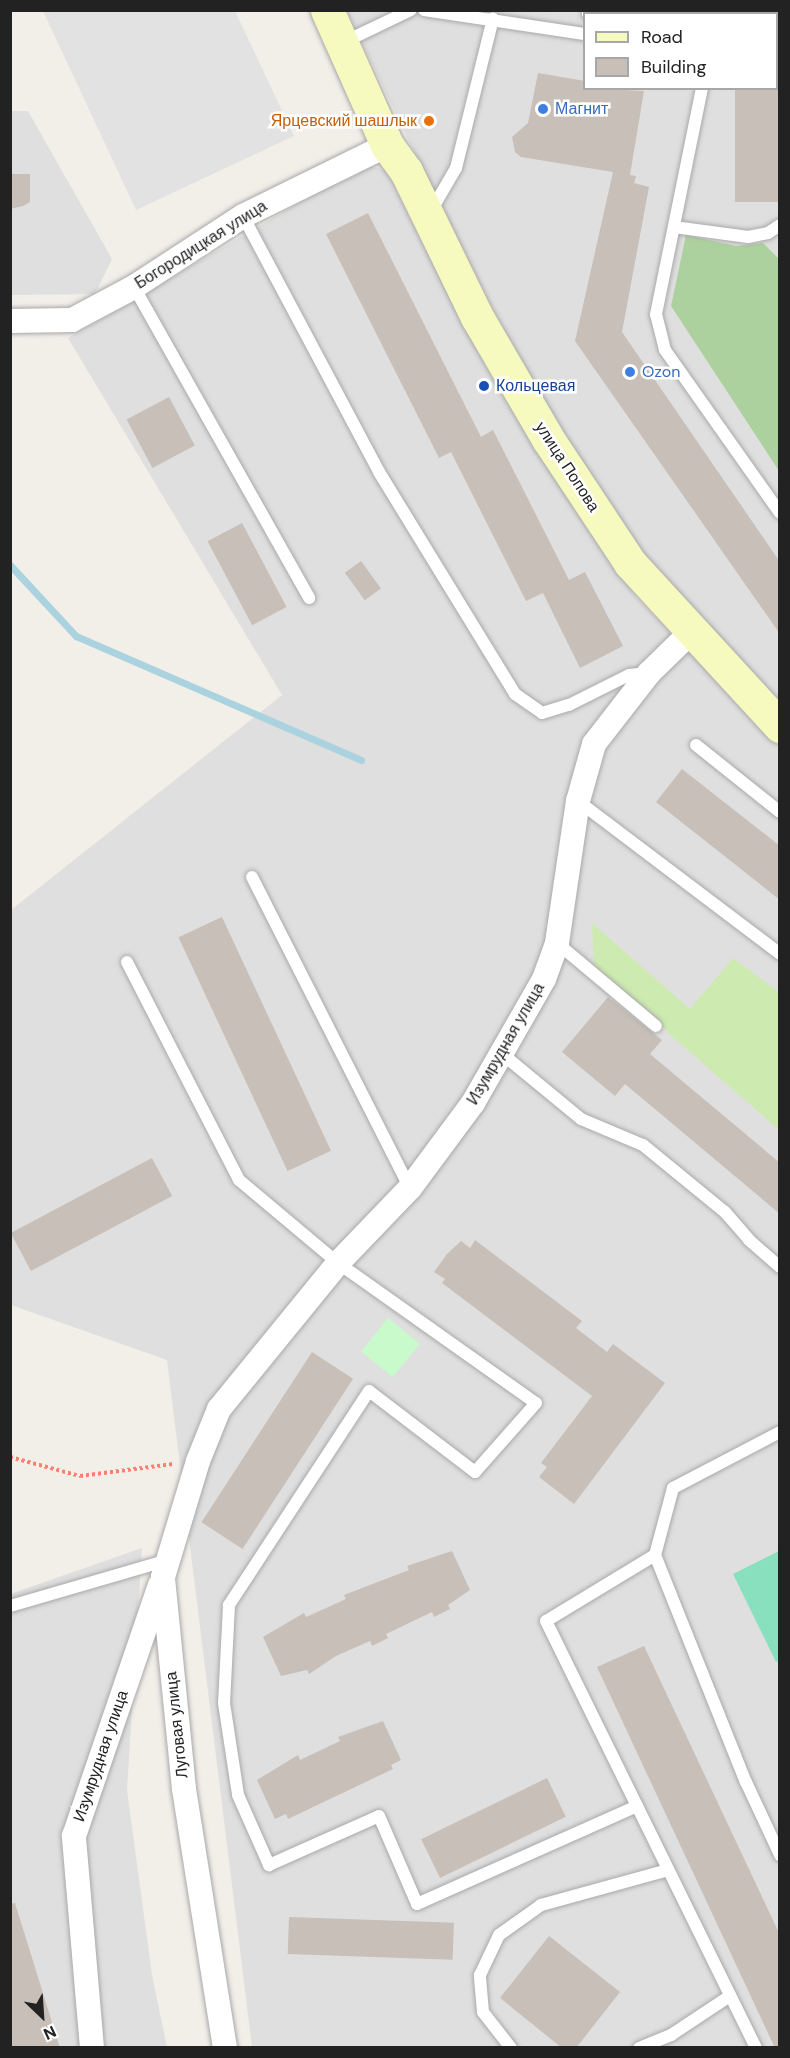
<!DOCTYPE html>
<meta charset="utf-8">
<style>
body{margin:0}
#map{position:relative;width:790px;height:2058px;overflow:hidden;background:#f2efe9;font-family:"DM Sans",sans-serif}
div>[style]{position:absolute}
.residential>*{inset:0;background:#e0dfdf}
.grass>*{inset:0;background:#cdebb0}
.forest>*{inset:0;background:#add19e}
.park>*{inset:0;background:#c8facc;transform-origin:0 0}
.pitch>*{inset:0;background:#88e0be}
.parking>*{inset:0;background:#e2e2e2}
.stream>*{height:7px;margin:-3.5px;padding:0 3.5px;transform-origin:3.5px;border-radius:3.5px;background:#aad3df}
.building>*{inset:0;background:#c7bfb8;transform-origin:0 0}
.path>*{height:4px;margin-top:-2px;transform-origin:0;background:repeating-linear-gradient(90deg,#fa8072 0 3px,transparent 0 6px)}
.roads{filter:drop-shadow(0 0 2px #a9a9a9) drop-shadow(0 0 2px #a9a9a9)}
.lane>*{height:12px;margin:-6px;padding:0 6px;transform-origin:6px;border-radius:6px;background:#fff}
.street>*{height:24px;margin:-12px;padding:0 12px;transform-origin:12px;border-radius:12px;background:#fff}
.secondary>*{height:33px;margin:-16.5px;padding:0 16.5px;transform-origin:16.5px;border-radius:16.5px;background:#f7fabf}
.dots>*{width:16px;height:16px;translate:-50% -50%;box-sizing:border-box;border:3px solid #fff;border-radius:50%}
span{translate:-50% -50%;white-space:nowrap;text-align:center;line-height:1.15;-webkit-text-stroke:5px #fff;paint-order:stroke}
.shop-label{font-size:16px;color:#366cbe}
.left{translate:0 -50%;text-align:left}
.food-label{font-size:16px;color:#c56008}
.right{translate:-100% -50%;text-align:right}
.street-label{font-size:16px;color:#222}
.transit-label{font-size:16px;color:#164399}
.frame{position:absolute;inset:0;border:12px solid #222;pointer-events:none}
.legend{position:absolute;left:583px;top:12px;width:195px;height:78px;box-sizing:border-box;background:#fff;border:2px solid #a7a7a7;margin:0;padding:8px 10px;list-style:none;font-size:18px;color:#222}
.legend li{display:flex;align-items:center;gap:12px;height:30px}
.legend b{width:30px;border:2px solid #a7a7a7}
.north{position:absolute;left:12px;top:1986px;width:60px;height:60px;-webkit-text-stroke:4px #fff;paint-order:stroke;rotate:155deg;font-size:16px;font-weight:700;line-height:24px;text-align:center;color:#222}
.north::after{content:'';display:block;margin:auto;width:21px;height:27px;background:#222;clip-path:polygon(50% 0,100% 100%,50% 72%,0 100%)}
</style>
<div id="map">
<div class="residential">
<i style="clip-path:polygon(evenodd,347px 11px,779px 11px,779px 706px,630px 544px,536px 392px,442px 210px,347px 11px,584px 14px,776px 14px,776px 88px,584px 88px,584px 14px)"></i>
<i style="clip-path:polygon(10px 111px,28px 111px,112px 259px,95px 294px,11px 295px)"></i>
<i style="clip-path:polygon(364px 165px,386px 170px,496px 386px,635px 596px,779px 744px,779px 2047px,252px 2047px,167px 1360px,11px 1305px,11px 910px,282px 695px,68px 338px)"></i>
<i style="clip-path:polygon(142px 1548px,127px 1790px,152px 1975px,167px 2047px,11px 2047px,10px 1594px)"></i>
</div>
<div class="grass">
<i style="clip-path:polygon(592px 923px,690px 1009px,733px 958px,779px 992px,779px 1130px,594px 968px)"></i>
</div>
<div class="forest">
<i style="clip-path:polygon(686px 235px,736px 246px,763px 243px,779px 259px,779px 471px,671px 306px)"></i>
</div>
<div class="park">
<i style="left:388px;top:1318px;width:41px;height:43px;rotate:39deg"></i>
</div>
<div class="pitch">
<i style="clip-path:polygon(779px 1551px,780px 1660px,776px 1662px,733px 1574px)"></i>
</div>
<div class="parking">
<i style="clip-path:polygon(43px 11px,235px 11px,294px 136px,136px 210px)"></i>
</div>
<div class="stream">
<i style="left:10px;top:565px;width:97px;rotate:47.1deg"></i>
<i style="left:76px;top:636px;width:311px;rotate:23.5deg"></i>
</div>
<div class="building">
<i style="clip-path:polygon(538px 73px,585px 81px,585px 88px,644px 91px,630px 175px,636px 176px,634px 183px,649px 187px,622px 332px,780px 562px,780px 634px,575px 341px,613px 172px,521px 157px,515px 152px,512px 137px,528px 123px)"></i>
<i style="left:735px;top:88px;width:45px;height:114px"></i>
<i style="clip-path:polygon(10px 174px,30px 174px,30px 202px,23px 206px,10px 209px)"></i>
<i style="clip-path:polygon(368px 213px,481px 437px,493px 430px,569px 580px,585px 572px,623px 646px,580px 668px,543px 593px,526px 601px,451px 452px,439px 458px,326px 234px)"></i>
<i style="left:169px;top:397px;width:55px;height:48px;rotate:62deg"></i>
<i style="left:242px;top:523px;width:95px;height:39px;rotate:62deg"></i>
<i style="left:361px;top:561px;width:34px;height:20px;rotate:54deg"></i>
<i style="clip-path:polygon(682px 769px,780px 846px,780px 900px,656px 802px)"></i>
<i style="left:222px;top:917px;width:258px;height:48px;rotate:65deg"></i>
<i style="clip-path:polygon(608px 997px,662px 1040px,650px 1054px,780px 1163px,780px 1214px,625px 1084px,615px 1096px,562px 1052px)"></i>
<i style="left:152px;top:1158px;width:43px;height:160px;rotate:62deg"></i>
<i style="clip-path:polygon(475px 1240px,582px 1321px,576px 1328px,607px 1352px,613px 1344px,665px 1383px,574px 1504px,539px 1477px,547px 1467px,541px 1463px,592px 1396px,442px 1283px,445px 1279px,434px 1272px,447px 1254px,461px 1241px,470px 1248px)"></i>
<i style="left:312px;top:1352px;width:49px;height:203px;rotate:33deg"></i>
<i style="clip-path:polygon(452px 1551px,470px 1590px,448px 1605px,450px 1609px,434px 1617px,432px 1612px,386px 1634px,388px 1638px,372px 1646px,370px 1641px,336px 1656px,309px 1674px,307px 1670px,281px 1676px,263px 1637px,304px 1613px,306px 1617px,346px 1599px,344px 1595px,409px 1570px,407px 1566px)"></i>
<i style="clip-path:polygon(644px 1646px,780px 1935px,780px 2048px,775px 2048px,597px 1667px)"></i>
<i style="clip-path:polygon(383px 1721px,401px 1760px,391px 1765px,393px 1769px,288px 1819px,286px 1814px,275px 1819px,257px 1780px,298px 1755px,300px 1760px,340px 1741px,338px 1737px)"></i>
<i style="left:547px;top:1778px;width:43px;height:140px;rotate:64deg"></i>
<i style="clip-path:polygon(15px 1903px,60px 2048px,10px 2048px,10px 1904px)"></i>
<i style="left:289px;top:1917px;width:165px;height:37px;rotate:2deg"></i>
<i style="clip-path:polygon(549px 1936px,620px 1992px,576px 2048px,562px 2048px,500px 1998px)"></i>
</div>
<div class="path">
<i style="left:10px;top:1457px;width:73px;rotate:15.2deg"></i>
<i style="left:80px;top:1476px;width:94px;rotate:-7.4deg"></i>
</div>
<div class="roads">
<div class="lane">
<i style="left:424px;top:10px;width:162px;rotate:8.5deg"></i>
<i style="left:588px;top:14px;width:4px;rotate:-90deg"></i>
<i style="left:342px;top:43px;width:76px;rotate:-25.6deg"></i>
<i style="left:702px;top:88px;width:231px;rotate:101.5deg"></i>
<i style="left:656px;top:314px;width:37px;rotate:76deg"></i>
<i style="left:665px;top:350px;width:199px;rotate:54.8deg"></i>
<i style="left:431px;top:211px;width:50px;rotate:-59.8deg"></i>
<i style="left:456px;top:168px;width:154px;rotate:-76.1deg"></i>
<i style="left:243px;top:216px;width:290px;rotate:62deg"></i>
<i style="left:379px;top:472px;width:260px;rotate:58.5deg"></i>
<i style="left:515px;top:694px;width:33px;rotate:35deg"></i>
<i style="left:542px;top:713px;width:28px;rotate:-17deg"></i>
<i style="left:569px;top:705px;width:67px;rotate:-26.6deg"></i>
<i style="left:629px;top:675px;width:19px;rotate:-6deg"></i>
<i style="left:674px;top:227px;width:75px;rotate:7.7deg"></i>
<i style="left:748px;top:237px;width:20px;rotate:-11deg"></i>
<i style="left:768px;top:233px;width:14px;rotate:-34deg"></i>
<i style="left:134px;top:287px;width:357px;rotate:60.6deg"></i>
<i style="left:696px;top:745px;width:107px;rotate:38.6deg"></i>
<i style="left:578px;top:801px;width:253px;rotate:37.1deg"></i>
<i style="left:252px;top:877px;width:349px;rotate:63.1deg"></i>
<i style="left:557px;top:943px;width:129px;rotate:40deg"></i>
<i style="left:127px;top:962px;width:245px;rotate:62.8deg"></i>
<i style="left:239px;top:1180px;width:129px;rotate:40deg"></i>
<i style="left:338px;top:1263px;width:242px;rotate:35.3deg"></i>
<i style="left:536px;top:1403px;width:92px;rotate:131.5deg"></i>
<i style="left:475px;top:1472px;width:133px;rotate:-142.6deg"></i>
<i style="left:369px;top:1391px;width:256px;rotate:123.2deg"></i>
<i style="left:229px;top:1605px;width:98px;rotate:92.9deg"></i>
<i style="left:224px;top:1703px;width:93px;rotate:81.3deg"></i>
<i style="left:238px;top:1795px;width:77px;rotate:66.1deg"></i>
<i style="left:269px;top:1865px;width:120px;rotate:-24deg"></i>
<i style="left:379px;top:1816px;width:96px;rotate:66.6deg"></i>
<i style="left:417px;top:1904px;width:241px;rotate:-24deg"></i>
<i style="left:501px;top:1053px;width:104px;rotate:39.5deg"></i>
<i style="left:581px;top:1119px;width:67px;rotate:22.8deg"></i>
<i style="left:643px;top:1145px;width:106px;rotate:39.3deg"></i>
<i style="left:725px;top:1212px;width:37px;rotate:49deg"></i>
<i style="left:749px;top:1240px;width:41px;rotate:41.1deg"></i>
<i style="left:780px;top:1432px;width:121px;rotate:152.4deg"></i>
<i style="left:673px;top:1488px;width:69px;rotate:105deg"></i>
<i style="left:655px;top:1555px;width:245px;rotate:68.2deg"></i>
<i style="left:746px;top:1782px;width:81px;rotate:65deg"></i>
<i style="left:655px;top:1555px;width:127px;rotate:148.8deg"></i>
<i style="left:546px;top:1621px;width:476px;rotate:63.8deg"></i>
<i style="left:10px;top:1606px;width:165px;rotate:-16.2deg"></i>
<i style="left:511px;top:2048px;width:46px;rotate:-127.9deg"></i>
<i style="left:483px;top:2012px;width:37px;rotate:-95deg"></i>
<i style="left:480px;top:1975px;width:44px;rotate:-64.6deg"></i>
<i style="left:499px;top:1935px;width:52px;rotate:-35.5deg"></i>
<i style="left:541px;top:1905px;width:132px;rotate:-15.4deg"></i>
<i style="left:639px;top:2048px;width:35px;rotate:-22deg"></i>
<i style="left:671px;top:2035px;width:71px;rotate:-33.5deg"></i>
</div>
<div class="street">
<i style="left:10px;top:321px;width:62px;rotate:-0.9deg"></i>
<i style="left:72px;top:320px;width:70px;rotate:-28deg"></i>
<i style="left:134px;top:287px;width:130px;rotate:-33.1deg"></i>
<i style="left:243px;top:216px;width:161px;rotate:-26.2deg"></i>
<i style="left:92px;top:2048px;width:213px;rotate:-94.9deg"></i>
<i style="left:74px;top:1836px;width:265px;rotate:-71.1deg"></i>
<i style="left:225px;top:2048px;width:262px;rotate:-99deg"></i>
<i style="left:184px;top:1789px;width:213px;rotate:-95.7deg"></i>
<i style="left:163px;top:1577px;width:121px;rotate:-73.2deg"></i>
<i style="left:198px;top:1461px;width:56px;rotate:-68deg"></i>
<i style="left:219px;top:1409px;width:188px;rotate:-50.8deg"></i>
<i style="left:338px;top:1263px;width:104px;rotate:-46.2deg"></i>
<i style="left:410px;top:1188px;width:106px;rotate:-53.5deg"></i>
<i style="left:473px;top:1103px;width:143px;rotate:-60.2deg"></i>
<i style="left:544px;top:979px;width:38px;rotate:-70deg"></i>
<i style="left:557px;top:943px;width:144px;rotate:-81.6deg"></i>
<i style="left:578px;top:801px;width:59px;rotate:-74.3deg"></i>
<i style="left:594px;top:744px;width:90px;rotate:-52.2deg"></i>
<i style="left:649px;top:673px;width:59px;rotate:-44.3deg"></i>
</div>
<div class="secondary">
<i style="left:327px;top:10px;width:148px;rotate:66deg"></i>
<i style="left:387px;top:145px;width:32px;rotate:54deg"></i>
<i style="left:406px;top:171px;width:162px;rotate:64.1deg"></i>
<i style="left:477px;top:317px;width:141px;rotate:59.8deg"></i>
<i style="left:548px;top:439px;width:149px;rotate:56.5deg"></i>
<i style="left:630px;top:563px;width:222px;rotate:47.4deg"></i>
</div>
</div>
<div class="dots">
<i style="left:543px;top:109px;background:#3f7fe0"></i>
<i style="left:429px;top:121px;background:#e8710a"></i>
<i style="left:630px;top:372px;background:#3f7fe0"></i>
<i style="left:484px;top:386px;background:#1a4fb4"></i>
</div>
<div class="shop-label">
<span class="left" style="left:555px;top:109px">Магнит</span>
<span class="left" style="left:642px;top:372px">Ozon</span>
</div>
<div class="food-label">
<span class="right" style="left:417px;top:121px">Ярцевский шашлык</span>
</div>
<div class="street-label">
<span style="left:201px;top:245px;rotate:-32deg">Богородицкая улица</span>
<span style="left:567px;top:467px;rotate:57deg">улица Попова</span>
<span style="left:506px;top:1044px;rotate:-60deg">Изумрудная улица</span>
<span style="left:177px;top:1725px;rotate:-96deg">Луговая улица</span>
<span style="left:101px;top:1756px;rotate:-71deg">Изумрудная улица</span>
</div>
<div class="transit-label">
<span class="left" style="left:496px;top:386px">Кольцевая</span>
</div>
<div class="frame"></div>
<ul class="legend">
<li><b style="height:8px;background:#f7fabf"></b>Road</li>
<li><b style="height:16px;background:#c7bfb8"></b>Building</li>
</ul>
<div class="north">N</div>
</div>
